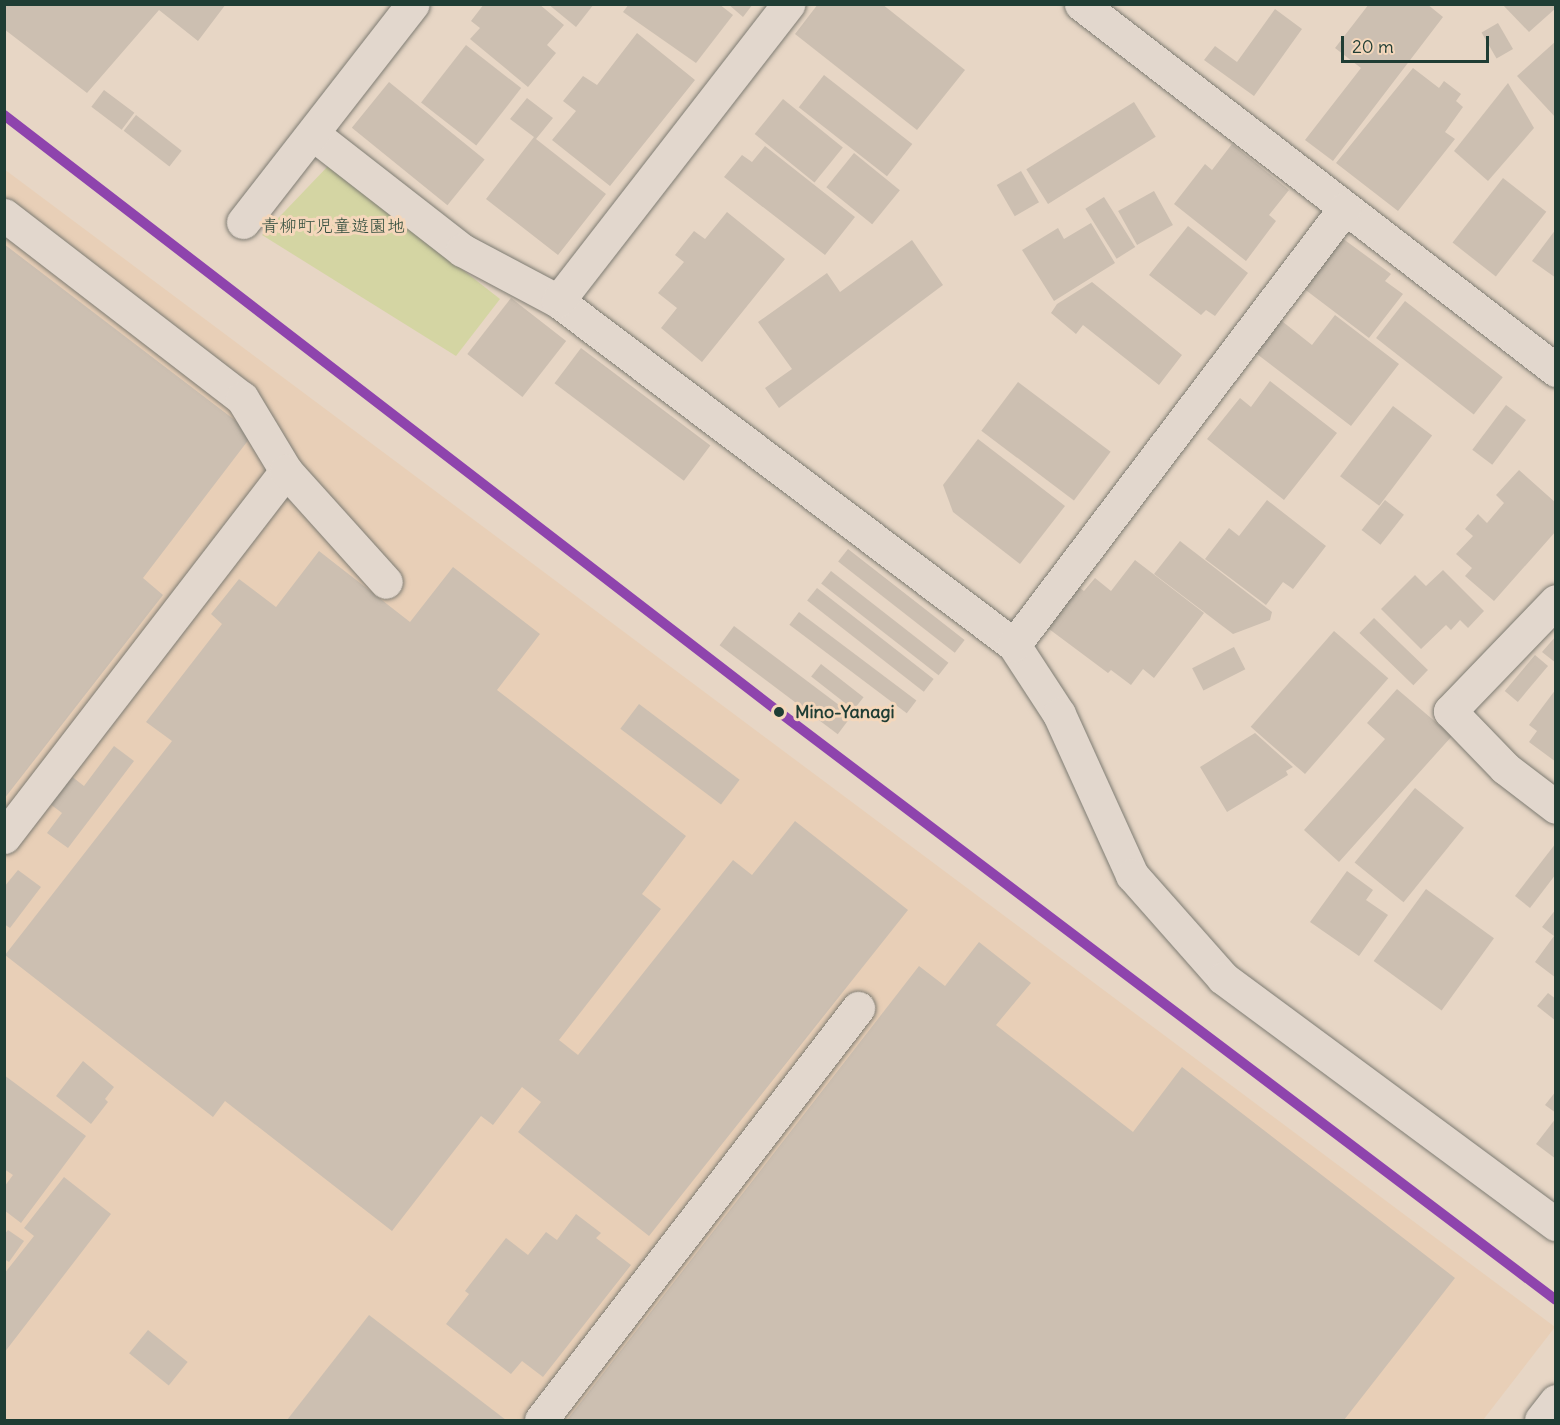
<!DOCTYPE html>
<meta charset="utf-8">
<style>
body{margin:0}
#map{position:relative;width:1560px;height:1425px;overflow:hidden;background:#e7d6c5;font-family:Delius,"Klee One",sans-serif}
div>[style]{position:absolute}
.built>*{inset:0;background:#e8cfb7}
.green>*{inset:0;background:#d4d5a3}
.building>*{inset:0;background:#ccbfb1;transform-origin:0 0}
.roads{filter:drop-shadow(0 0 2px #7e7c73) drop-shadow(0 0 2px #7e7c73)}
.minor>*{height:33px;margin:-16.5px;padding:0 16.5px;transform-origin:16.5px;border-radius:16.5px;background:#e2d7cd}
.rail-1>*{height:10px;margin:-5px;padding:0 5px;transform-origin:5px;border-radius:5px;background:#8e44ad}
.dots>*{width:16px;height:16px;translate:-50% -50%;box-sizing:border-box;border:3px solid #f4d7bb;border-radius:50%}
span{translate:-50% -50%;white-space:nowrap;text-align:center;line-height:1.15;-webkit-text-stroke:6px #f4d7bb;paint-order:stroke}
.park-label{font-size:18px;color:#304c3c}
.stop-label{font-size:18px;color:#1f3d34;font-weight:700}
.left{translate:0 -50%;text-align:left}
.frame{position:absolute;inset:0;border:6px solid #1f3d34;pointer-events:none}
.scale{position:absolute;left:1341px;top:36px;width:148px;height:27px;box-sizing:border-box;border:3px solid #1f3d34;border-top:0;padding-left:8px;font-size:18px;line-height:21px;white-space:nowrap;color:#1f3d34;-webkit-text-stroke:4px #f4d7bb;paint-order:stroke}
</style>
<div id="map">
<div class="built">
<i style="clip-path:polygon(4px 169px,1555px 1327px,1483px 1420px,5px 1420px)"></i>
</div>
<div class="green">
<i style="clip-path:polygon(329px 165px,500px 299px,456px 356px,262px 235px)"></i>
</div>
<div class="building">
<i style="clip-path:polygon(4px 4px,226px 4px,198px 41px,159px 10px,87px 93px,4px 29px)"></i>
<i style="clip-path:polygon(484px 4px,539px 4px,564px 25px,547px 45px,556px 53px,528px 87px,470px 39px,480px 28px,471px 21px)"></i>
<i style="clip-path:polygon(548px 4px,594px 4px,576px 27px)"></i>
<i style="clip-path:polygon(629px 4px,719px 4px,733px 15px,696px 63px,623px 12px)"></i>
<i style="clip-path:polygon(728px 4px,753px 4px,743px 17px)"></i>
<i style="clip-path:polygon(818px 4px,882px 4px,965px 70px,917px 130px,795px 34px)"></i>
<i style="clip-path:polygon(1369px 4px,1427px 4px,1443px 17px,1333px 161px,1305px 140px,1361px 68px,1335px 48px)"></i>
<i style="clip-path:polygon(1502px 4px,1556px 4px,1556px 8px,1529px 32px)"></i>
<i style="clip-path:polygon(1275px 9px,1302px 29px,1254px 96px,1204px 60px,1215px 46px,1237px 62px)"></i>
<i style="left:1498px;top:23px;width:30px;height:19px;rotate:60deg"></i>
<i style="clip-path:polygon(637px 33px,695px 80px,610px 186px,552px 140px,576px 111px,563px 101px,583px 76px,597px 85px)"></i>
<i style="clip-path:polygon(1556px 41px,1556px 118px,1517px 76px)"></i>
<i style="left:466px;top:45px;width:70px;height:73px;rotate:38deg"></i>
<i style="clip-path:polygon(1413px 68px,1439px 88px,1444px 81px,1461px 94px,1456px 101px,1463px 107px,1445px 132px,1455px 139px,1398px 211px,1336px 163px)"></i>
<i style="left:824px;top:75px;width:112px;height:41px;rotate:38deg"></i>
<i style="left:389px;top:82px;width:123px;height:59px;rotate:39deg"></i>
<i style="clip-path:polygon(1508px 83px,1534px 128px,1488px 181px,1454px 151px)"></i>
<i style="left:104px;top:90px;width:38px;height:21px;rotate:37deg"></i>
<i style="clip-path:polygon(527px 98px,553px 118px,536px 139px,606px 194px,558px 255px,486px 199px,534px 137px,510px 119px)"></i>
<i style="left:783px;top:99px;width:77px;height:45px;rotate:39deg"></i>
<i style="left:1134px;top:102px;width:41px;height:127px;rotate:58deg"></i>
<i style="left:136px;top:115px;width:58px;height:20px;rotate:38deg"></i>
<i style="clip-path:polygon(1232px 144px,1289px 190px,1269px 215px,1276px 221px,1246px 261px,1174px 204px,1205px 164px,1212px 170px)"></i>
<i style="clip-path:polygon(765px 146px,855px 217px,825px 255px,724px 177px,742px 155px,752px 162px)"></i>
<i style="left:854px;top:153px;width:59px;height:44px;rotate:39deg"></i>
<i style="left:1021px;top:171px;width:36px;height:28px;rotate:60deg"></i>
<i style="left:1503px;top:178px;width:55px;height:82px;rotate:38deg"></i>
<i style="left:1154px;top:191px;width:39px;height:41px;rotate:61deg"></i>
<i style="left:1104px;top:197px;width:59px;height:22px;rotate:58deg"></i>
<i style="clip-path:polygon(727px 212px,785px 259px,702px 362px,661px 328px,677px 308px,658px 293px,684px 262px,675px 255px,694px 231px,705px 239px)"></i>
<i style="clip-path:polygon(1091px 223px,1115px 263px,1054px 301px,1022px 250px,1058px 228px,1064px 239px)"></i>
<i style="clip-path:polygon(1188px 226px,1248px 273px,1215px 316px,1206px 310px,1201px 315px,1149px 275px)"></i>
<i style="clip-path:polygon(1556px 229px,1556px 278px,1532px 261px)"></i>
<i style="clip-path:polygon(1342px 238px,1391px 274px,1385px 281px,1403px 294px,1369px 338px,1303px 288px)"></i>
<i style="clip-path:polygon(912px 240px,943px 285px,779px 408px,765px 388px,792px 369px,758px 322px,827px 273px,840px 292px)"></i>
<i style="clip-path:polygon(4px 244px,253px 434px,143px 578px,163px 595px,4px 799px)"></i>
<i style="clip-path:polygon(1092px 282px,1182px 355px,1159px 385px,1083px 325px,1076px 334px,1051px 313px,1057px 304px)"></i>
<i style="left:511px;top:298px;width:70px;height:71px;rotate:38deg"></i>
<i style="left:1405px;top:301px;width:124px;height:47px;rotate:38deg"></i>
<i style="clip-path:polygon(1335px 315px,1399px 364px,1351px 426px,1253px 351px,1278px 318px,1312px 345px)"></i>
<i style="left:581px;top:348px;width:162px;height:44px;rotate:37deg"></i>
<i style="clip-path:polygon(1270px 381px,1337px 433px,1284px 500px,1207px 439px,1240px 398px,1251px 407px)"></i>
<i style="left:1018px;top:382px;width:116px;height:61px;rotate:37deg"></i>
<i style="left:1506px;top:405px;width:25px;height:56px;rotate:37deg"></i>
<i style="left:1393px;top:406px;width:49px;height:88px;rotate:37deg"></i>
<i style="clip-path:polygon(978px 439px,1065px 506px,1020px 564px,953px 512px,943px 485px)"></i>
<i style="clip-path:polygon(1519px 470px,1556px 503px,1556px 531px,1494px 601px,1465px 576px,1472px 568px,1456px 554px,1473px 536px,1465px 529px,1478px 514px,1487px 523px,1504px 503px,1496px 495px)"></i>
<i style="clip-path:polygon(1267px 500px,1326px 546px,1293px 589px,1283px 582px,1266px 605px,1205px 559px,1229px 528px,1239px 536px)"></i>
<i style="left:1385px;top:500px;width:24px;height:38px;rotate:38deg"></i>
<i style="clip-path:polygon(1180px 541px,1272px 612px,1270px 620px,1233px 634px,1154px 574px)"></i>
<i style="left:848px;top:549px;width:148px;height:16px;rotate:38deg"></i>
<i style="clip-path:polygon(319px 551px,410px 622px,453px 567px,540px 634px,497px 690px,686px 836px,642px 894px,661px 909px,559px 1040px,578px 1055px,733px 860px,752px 875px,795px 821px,908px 910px,649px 1236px,518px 1132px,541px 1102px,522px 1087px,493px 1125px,481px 1116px,392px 1231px,225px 1101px,213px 1117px,5px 955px,172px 741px,146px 722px,222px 624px,211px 614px,239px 579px,276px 607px)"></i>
<i style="clip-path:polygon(1135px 560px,1204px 613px,1154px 678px,1143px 669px,1131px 685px,1111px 670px,1108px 673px,1041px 623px,1072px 582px,1084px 591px,1095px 578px,1111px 591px)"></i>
<i style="clip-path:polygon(1443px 570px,1484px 611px,1468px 628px,1460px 620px,1451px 630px,1446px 625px,1421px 649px,1381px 609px,1415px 575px,1426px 586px)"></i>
<i style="left:831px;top:571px;width:149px;height:16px;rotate:38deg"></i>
<i style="left:817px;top:588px;width:148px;height:16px;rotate:38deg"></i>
<i style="left:799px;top:612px;width:147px;height:16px;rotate:37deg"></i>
<i style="left:1374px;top:618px;width:75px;height:21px;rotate:44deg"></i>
<i style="left:734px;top:626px;width:148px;height:24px;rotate:37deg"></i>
<i style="left:1334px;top:631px;width:72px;height:127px;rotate:41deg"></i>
<i style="clip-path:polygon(1556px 636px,1556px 663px,1542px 652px)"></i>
<i style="left:1234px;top:647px;width:25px;height:47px;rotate:63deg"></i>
<i style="left:1535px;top:655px;width:17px;height:47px;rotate:40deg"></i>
<i style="left:821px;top:664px;width:54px;height:16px;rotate:38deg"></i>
<i style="clip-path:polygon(1397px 689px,1452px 736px,1339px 862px,1304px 830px,1385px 739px,1367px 723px)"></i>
<i style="clip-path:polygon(1556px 689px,1556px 762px,1529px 742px,1537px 731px,1529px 725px)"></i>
<i style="left:639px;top:704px;width:126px;height:31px;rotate:37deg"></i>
<i style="clip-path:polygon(1255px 733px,1293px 767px,1286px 771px,1288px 775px,1227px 812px,1200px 767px)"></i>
<i style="clip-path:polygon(114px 746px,134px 761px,68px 848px,47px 833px,62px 813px,41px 797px,62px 769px,84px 786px)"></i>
<i style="left:1415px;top:788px;width:63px;height:96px;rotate:39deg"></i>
<i style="clip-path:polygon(1556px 843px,1556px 874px,1530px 908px,1515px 896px)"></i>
<i style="clip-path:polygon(18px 870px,41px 887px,10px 928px,4px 924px,4px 887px)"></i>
<i style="clip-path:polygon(1347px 871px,1373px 890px,1366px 900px,1388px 915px,1359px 956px,1310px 922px)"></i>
<i style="left:1426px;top:889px;width:84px;height:89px;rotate:36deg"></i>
<i style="clip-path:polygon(1556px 909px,1556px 978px,1535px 962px,1554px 936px,1542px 927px)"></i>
<i style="clip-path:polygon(979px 942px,1031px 983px,996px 1025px,1133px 1132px,1182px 1067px,1455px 1278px,1344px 1420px,567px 1420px,919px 966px,945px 986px)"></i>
<i style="clip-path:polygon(1548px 993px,1556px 999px,1556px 1021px,1537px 1006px)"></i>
<i style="clip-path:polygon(83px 1061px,114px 1087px,105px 1099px,108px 1102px,91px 1124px,56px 1096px)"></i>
<i style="clip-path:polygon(4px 1075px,86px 1136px,21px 1223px,4px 1210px,4px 1187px,13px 1175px,4px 1169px)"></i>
<i style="clip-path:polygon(1556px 1091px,1556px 1113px,1545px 1105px)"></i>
<i style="clip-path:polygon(1556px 1118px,1556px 1159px,1536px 1144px)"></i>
<i style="clip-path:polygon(64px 1177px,111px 1214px,4px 1353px,4px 1274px,34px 1236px,24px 1228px)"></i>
<i style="clip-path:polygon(576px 1214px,601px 1233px,596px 1238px,631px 1265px,543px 1377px,522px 1361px,511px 1374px,446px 1324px,469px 1294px,465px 1291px,506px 1238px,528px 1255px,546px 1232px,557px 1240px)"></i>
<i style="clip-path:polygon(8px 1230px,24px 1241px,9px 1262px,4px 1259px,4px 1235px)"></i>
<i style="clip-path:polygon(369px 1315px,506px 1420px,287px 1420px)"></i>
<i style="left:148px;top:1330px;width:51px;height:30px;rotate:39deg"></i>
</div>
<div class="roads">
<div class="minor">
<i style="left:1081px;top:4px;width:600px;rotate:37.62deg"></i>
<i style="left:313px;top:134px;width:189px;rotate:37.9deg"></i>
<i style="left:462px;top:250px;width:109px;rotate:28deg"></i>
<i style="left:558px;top:301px;width:571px;rotate:37.03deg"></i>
<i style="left:1014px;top:645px;width:82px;rotate:56.9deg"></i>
<i style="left:1059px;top:714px;width:177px;rotate:65.6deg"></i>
<i style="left:1132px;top:875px;width:137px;rotate:48.5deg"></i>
<i style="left:1223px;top:978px;width:414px;rotate:36.5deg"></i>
<i style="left:4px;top:215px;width:300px;rotate:37.6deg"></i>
<i style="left:242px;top:398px;width:85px;rotate:58.9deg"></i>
<i style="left:243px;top:222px;width:276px;rotate:-52.1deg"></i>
<i style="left:558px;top:301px;width:376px;rotate:-52.2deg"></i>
<i style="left:1556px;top:601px;width:153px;rotate:133.9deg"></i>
<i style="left:1450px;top:711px;width:79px;rotate:46deg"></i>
<i style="left:1505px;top:768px;width:64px;rotate:37.4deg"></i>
<i style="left:1014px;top:645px;width:547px;rotate:-52.88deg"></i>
<i style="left:4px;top:837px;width:462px;rotate:-52.4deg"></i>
<i style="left:286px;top:471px;width:149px;rotate:48deg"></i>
<i style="left:541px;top:1420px;width:520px;rotate:-52.42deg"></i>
<i style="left:1541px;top:1420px;width:24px;rotate:-52deg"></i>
</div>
</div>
<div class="rail-1">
<i style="left:4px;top:115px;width:978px;rotate:37.61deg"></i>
<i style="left:779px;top:712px;width:974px;rotate:37.12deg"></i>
</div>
<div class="dots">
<i style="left:779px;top:712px;background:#1f3d34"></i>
</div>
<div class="park-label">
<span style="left:333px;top:226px">青柳町児童遊園地</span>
</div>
<div class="stop-label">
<span class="left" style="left:795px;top:712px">Mino-Yanagi</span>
</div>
<div class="frame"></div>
<div class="scale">20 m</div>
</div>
